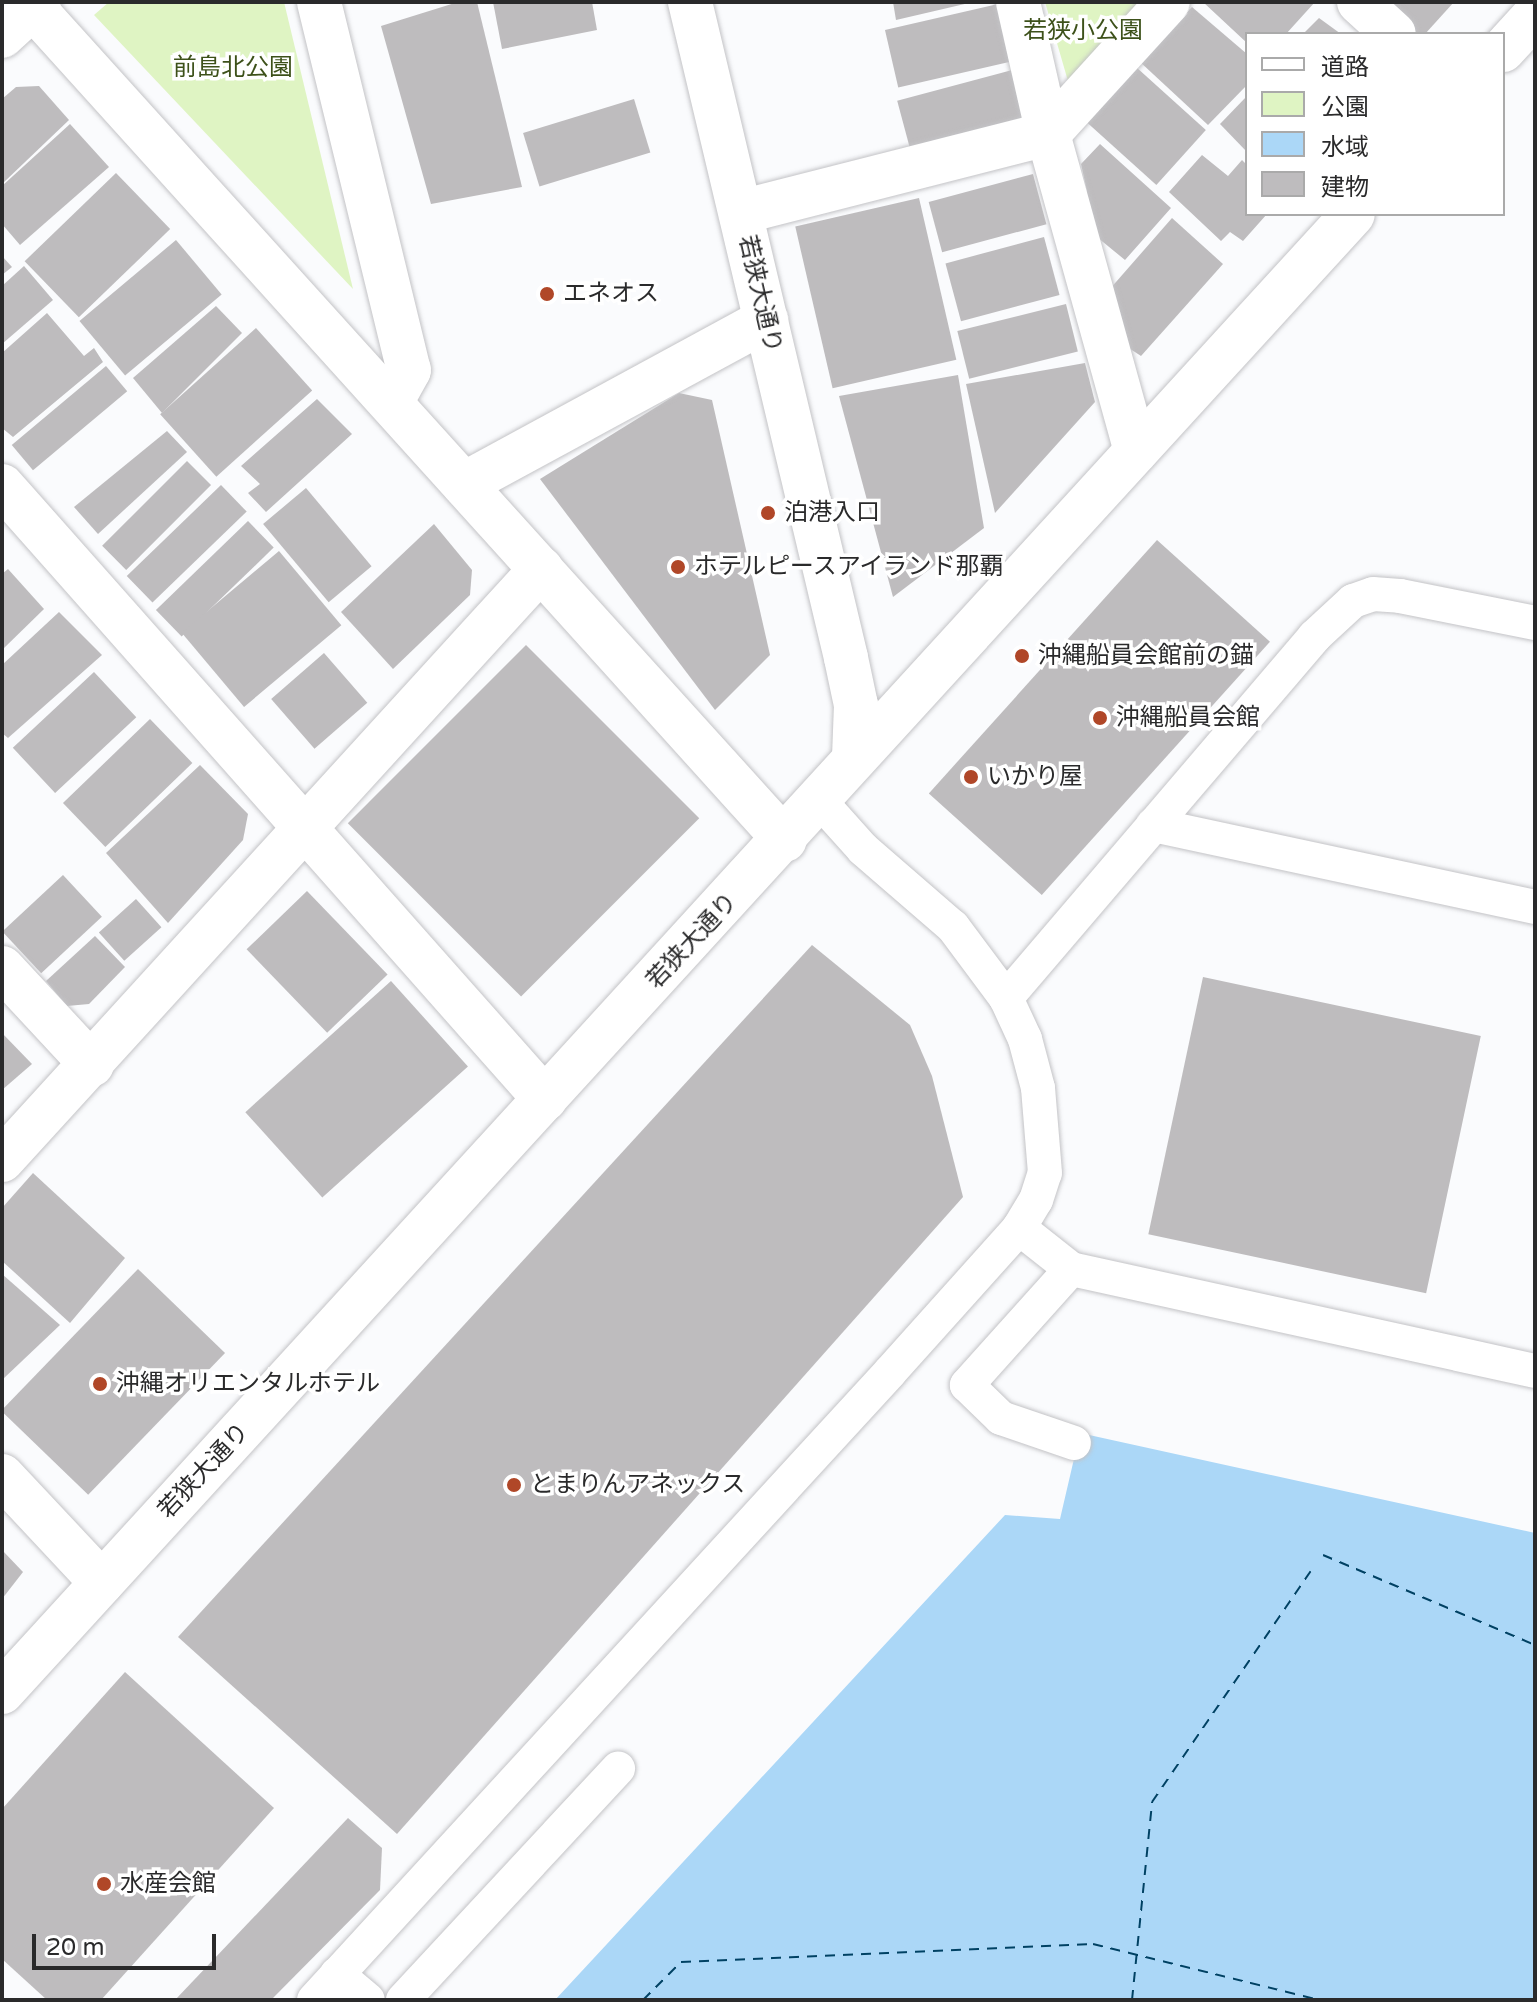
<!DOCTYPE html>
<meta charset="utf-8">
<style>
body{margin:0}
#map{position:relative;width:1537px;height:2002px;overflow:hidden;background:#fafbfd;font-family:"Varela Round","Noto Sans JP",sans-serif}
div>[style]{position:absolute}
.green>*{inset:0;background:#dff4c3}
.water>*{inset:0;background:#abd7f7}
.ferry>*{height:2px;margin-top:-1px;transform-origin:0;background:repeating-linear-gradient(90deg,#004163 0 10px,transparent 0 18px)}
.building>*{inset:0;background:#bebcbe;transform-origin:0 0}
.roads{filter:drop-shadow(0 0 2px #c3c3c6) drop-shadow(0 0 2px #c3c3c6)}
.lane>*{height:34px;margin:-17px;padding:0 17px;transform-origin:17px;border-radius:17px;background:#fff}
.street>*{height:44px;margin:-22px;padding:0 22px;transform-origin:22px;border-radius:22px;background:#fff}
.secondary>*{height:44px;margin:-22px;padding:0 22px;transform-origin:22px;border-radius:22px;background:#fff}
.dots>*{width:22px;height:22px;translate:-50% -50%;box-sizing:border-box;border:4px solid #fff;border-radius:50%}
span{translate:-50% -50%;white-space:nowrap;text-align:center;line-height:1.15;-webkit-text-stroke:7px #fff;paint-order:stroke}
.park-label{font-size:24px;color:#3d511a}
.poi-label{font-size:24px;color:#2a2a2b}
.left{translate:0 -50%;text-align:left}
.street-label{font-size:24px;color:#2a2a2b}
.frame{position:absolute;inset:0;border:4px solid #2a2a2b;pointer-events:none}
.legend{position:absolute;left:1245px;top:32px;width:260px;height:184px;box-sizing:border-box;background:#fff;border:2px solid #aaa;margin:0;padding:10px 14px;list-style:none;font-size:24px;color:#2a2a2b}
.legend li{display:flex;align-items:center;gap:16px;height:40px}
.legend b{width:40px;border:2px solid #aaa}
.scale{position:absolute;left:32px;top:1934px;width:184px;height:36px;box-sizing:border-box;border:4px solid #2a2a2b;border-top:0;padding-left:10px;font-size:24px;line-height:28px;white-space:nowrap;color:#2a2a2b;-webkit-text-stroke:6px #fff;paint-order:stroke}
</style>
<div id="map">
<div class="green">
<i style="clip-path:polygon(109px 2px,284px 2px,353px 289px,94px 15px)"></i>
<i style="clip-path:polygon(1045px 2px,1148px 2px,1068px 81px)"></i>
</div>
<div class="water">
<i style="clip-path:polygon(1080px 1433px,1535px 1533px,1535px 2000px,555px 2000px,1005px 1515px,1060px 1519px)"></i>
</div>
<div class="ferry">
<i style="left:1323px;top:1555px;width:230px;rotate:23deg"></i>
<i style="left:643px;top:2000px;width:54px;rotate:-45deg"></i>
<i style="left:681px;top:1962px;width:412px;rotate:-2.5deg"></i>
<i style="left:1093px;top:1944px;width:234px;rotate:13.9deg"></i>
<i style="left:1132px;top:2000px;width:199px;rotate:-84.2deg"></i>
<i style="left:1152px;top:1802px;width:280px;rotate:-55.5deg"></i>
</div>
<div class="building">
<i style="clip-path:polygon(458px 2px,477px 2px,522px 187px,431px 204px,381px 26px)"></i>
<i style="clip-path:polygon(493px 2px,592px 2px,597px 30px,502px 49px)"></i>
<i style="clip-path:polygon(893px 2px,969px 2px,969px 3px,896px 20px)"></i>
<i style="clip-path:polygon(1203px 2px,1315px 2px,1286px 34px,1247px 34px,1247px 43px)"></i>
<i style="clip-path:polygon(1378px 2px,1454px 2px,1425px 34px,1415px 34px)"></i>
<i style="left:998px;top:4px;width:59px;height:116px;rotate:77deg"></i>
<i style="clip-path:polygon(1192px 7px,1247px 54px,1247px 85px,1208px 125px,1139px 61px)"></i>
<i style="clip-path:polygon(1319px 18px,1341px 34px,1303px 34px)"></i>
<i style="left:1136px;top:67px;width:94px;height:74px;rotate:42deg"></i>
<i style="left:1016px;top:69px;width:60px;height:123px;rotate:75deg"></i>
<i style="clip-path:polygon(39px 86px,69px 120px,2px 184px,2px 99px,16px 87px)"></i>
<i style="clip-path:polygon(1247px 96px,1247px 152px,1220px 124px)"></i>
<i style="left:634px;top:99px;width:56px;height:116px;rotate:73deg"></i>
<i style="clip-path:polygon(70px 124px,109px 167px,20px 245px,2px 224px,2px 186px)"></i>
<i style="clip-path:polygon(1100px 144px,1171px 208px,1125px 260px,1092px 233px,1080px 205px,1087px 191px,1081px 164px)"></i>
<i style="clip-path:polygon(1202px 155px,1228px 176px,1242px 160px,1247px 165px,1247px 214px,1267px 214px,1243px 241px,1230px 232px,1221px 241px,1169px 192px)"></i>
<i style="left:116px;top:173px;width:78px;height:127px;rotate:46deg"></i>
<i style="left:1033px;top:174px;width:52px;height:108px;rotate:75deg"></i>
<i style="left:919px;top:198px;width:166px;height:127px;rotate:77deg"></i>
<i style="clip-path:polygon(1172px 218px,1223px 264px,1141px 356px,1115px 339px,1109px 290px)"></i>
<i style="left:1044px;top:237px;width:60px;height:102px;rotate:75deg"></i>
<i style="left:176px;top:240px;width:71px;height:126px;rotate:50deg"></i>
<i style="clip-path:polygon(2px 256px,12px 267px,2px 275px)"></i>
<i style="clip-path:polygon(24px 266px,53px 300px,2px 344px,2px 286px)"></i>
<i style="left:1066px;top:304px;width:49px;height:112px;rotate:76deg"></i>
<i style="clip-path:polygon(216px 306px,242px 333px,162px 413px,133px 378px)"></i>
<i style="clip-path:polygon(47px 313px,84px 356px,94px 348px,103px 362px,13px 437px,2px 428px,2px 353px)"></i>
<i style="left:256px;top:328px;width:84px;height:129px;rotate:48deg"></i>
<i style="clip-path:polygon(1085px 363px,1095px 402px,995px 513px,966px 384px)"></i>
<i style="left:106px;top:366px;width:33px;height:123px;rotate:50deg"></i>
<i style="clip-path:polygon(958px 375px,984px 528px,893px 597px,839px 396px)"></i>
<i style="clip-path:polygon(679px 393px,712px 400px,770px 655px,715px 710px,540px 479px)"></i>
<i style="clip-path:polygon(317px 399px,352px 434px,266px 512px,248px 493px,260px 484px,241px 466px)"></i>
<i style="clip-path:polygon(167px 431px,187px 452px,98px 534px,74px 507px)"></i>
<i style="left:187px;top:461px;width:34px;height:120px;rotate:45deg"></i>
<i style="left:221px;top:485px;width:37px;height:131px;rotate:46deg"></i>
<i style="left:306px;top:488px;width:102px;height:56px;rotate:50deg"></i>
<i style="left:248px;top:521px;width:37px;height:128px;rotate:46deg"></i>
<i style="clip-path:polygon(434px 524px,472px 570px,470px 595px,393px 669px,341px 612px)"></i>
<i style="left:1157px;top:540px;width:152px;height:341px;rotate:42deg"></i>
<i style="left:279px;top:551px;width:97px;height:127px;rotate:50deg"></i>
<i style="clip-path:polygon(8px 569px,44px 609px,2px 650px,2px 574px)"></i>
<i style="clip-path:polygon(59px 612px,102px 655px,8px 738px,2px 733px,2px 665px)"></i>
<i style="left:526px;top:645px;width:245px;height:252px;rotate:45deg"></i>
<i style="left:324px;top:653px;width:66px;height:70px;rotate:49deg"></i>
<i style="left:94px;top:672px;width:62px;height:111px;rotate:47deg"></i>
<i style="left:150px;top:719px;width:61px;height:121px;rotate:46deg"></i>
<i style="clip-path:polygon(200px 765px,248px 814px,243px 840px,168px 923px,106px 853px)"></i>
<i style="left:63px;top:875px;width:57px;height:83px;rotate:47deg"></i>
<i style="left:307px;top:891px;width:116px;height:84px;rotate:46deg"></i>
<i style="left:136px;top:899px;width:38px;height:50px;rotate:48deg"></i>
<i style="clip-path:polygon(95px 936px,125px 967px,89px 1004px,67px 1006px,46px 981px)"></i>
<i style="clip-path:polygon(812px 945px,910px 1025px,932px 1076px,963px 1197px,397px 1834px,178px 1637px)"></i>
<i style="left:1203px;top:977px;width:284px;height:263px;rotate:12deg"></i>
<i style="left:391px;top:981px;width:115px;height:196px;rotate:48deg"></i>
<i style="clip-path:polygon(2px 1033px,32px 1064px,2px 1090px)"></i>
<i style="clip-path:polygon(33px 1173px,125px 1258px,70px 1323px,2px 1261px,2px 1208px)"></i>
<i style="left:138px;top:1269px;width:121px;height:197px;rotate:44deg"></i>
<i style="clip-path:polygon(2px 1274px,60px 1325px,2px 1380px)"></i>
<i style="clip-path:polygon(2px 1550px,23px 1572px,2px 1599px)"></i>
<i style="clip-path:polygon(125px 1672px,274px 1808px,101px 2000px,47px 2000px,2px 1959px,2px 1809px)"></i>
<i style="clip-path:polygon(348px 1818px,382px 1848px,380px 1890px,271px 2000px,175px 2000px)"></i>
</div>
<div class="roads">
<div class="lane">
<i style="left:1153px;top:825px;width:391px;rotate:12.1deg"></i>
<i style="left:1006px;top:998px;width:475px;rotate:-49.5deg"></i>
<i style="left:1314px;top:637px;width:53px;rotate:-42.7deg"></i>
<i style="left:1353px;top:601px;width:21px;rotate:-19deg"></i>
<i style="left:1373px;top:594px;width:27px;rotate:4deg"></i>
<i style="left:1400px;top:596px;width:138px;rotate:11.3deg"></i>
<i style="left:1019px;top:1228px;width:66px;rotate:38.3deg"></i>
<i style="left:1071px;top:1269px;width:475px;rotate:12.4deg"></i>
<i style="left:1071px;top:1269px;width:156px;rotate:131.9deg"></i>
<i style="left:967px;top:1385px;width:47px;rotate:44.1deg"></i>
<i style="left:1001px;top:1418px;width:77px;rotate:18.9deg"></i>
<i style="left:337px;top:1974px;width:40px;rotate:40deg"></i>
<i style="left:314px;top:2000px;width:852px;rotate:-47.47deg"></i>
<i style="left:890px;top:1372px;width:193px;rotate:-48.1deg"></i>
<i style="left:1019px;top:1228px;width:33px;rotate:-59deg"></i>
<i style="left:1036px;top:1200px;width:28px;rotate:-72deg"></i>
<i style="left:1045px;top:1173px;width:85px;rotate:-94.7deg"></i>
<i style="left:1038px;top:1088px;width:51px;rotate:-104.9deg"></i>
<i style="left:1025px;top:1039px;width:45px;rotate:-114.9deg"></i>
<i style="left:1006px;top:998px;width:89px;rotate:-126.7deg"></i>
<i style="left:953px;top:927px;width:119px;rotate:-139.1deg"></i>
<i style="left:863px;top:849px;width:66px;rotate:-131.9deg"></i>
<i style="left:403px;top:2000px;width:316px;rotate:-47.1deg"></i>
</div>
<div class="street">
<i style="left:319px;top:2px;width:379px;rotate:76.3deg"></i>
<i style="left:409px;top:370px;width:35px;rotate:119deg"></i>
<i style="left:1018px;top:2px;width:135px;rotate:77.2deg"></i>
<i style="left:1048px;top:134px;width:329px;rotate:74.5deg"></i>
<i style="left:1359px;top:2px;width:47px;rotate:42.4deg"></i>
<i style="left:2px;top:36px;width:50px;rotate:-42.6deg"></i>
<i style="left:741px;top:212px;width:317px;rotate:-14.3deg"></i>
<i style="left:1048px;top:134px;width:178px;rotate:-47.7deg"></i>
<i style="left:464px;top:484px;width:344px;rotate:-28.5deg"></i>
<i style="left:2px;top:486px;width:819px;rotate:48.47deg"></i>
<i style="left:2px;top:968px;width:132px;rotate:47.1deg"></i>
<i style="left:2px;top:1160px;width:800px;rotate:-47.63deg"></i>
<i style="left:2px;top:1476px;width:146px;rotate:46.9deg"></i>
</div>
<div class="secondary">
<i style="left:28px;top:2px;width:1129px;rotate:47.91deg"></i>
<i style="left:690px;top:2px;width:674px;rotate:76.62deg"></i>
<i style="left:846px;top:658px;width:48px;rotate:78deg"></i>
<i style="left:856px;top:705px;width:53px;rotate:92.2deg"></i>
<i style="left:1503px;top:50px;width:47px;rotate:-47.6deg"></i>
<i style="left:2px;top:1692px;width:2002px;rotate:-47.57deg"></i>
</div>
</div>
<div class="dots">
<i style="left:547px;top:294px;background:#b04728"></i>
<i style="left:768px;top:513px;background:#b04728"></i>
<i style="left:678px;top:567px;background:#b04728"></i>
<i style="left:1022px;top:656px;background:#b04728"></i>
<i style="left:1100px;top:718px;background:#b04728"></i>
<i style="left:971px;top:777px;background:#b04728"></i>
<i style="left:100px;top:1384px;background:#b04728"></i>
<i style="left:514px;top:1485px;background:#b04728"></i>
<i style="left:104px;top:1884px;background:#b04728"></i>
</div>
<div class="park-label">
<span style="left:1083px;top:31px">若狭小公園</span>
<span style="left:233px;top:68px">前島北公園</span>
</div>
<div class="poi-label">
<span class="left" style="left:563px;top:294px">エネオス</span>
<span class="left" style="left:784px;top:513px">泊港入口</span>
<span class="left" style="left:694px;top:567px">ホテルピースアイランド那覇</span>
<span class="left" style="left:1038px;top:656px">沖縄船員会館前の錨</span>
<span class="left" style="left:1116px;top:718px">沖縄船員会館</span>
<span class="left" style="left:987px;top:777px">いかり屋</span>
<span class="left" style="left:116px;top:1384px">沖縄オリエンタルホテル</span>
<span class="left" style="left:530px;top:1485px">とまりんアネックス</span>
<span class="left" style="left:120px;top:1884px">水産会館</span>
</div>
<div class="street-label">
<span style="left:760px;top:294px;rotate:77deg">若狭大通り</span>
<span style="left:692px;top:941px;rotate:-47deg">若狭大通り</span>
<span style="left:204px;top:1471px;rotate:-47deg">若狭大通り</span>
</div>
<div class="frame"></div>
<ul class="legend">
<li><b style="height:10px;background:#fff"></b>道路</li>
<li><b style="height:22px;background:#dff4c3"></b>公園</li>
<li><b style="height:22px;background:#abd7f7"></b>水域</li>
<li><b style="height:22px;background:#bebcbe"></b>建物</li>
</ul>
<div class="scale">20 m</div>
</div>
